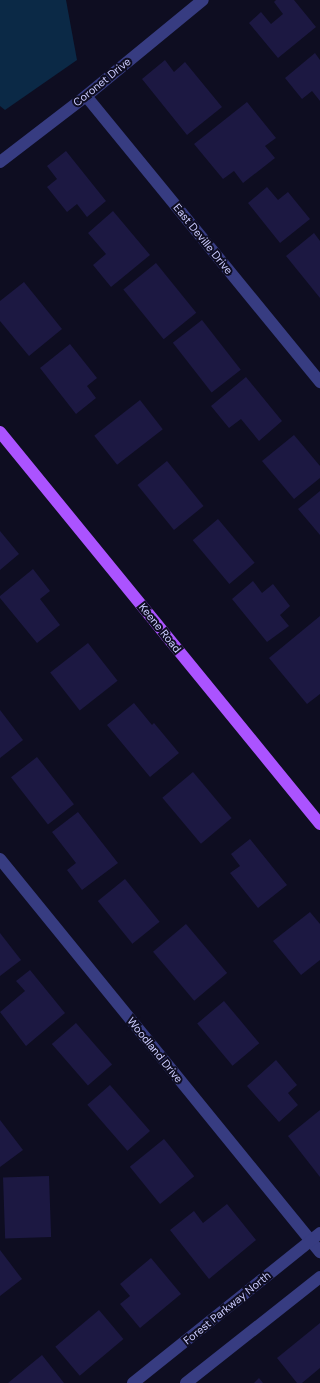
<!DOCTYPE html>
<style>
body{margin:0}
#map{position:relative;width:320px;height:1383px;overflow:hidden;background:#0e0d21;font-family:"DM Sans",sans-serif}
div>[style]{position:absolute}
.water>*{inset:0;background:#0b2946}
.building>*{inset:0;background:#1c1842;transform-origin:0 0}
.minor>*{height:12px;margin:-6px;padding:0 6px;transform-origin:6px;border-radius:6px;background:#373c81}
.major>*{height:12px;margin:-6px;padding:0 6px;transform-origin:6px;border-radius:6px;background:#ab53ff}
span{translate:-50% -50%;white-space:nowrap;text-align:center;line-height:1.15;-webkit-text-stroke:4px #0e0d21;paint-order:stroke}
.street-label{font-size:11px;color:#ccf}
</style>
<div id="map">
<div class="water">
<i style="clip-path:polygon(0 0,66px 0,77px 60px,5px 110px,0 106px)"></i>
</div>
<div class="building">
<i style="clip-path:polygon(276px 0,294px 0,316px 27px,278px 58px,249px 23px,261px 12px,271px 24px,283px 14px,274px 2px)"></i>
<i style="clip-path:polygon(315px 53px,320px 60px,320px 101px,312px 91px,302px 99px,285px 78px)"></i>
<i style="clip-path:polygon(165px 60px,174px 72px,185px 62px,222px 107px,187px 135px,142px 79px)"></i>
<i style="clip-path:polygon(247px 102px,276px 138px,265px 146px,275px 158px,243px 183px,234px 171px,223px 179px,194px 144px)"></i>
<i style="clip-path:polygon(66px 151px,106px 201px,87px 217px,77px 204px,67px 212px,47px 187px,57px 179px,47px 166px)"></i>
<i style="clip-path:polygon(267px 187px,278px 200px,288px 192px,310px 219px,280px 243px,248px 203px)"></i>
<i style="clip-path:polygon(113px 211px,150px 255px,111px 287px,93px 265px,106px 254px,88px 233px)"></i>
<i style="clip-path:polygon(314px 233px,320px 241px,320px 298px,286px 256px)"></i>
<i style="left:156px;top:263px;width:64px;height:42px;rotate:51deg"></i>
<i style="clip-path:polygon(24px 282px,62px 329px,29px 356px,0 321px,0 301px)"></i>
<i style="left:202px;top:320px;width:63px;height:37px;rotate:52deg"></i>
<i style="clip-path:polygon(70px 344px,97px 378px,87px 386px,96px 398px,76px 414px,40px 368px)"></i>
<i style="clip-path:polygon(246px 377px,282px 421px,259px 441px,241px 419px,229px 428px,211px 406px)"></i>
<i style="left:140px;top:400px;width:37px;height:58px;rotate:52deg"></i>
<i style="clip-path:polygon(294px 435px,320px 466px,320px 478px,294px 499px,262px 461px)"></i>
<i style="left:167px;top:461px;width:58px;height:38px;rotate:51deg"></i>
<i style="clip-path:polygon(320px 491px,320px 535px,298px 509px)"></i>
<i style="left:218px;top:519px;width:57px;height:33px;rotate:50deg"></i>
<i style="clip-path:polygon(0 531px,19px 554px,0 570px)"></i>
<i style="clip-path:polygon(33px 569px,50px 591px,40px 599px,60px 625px,37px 643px,0 598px,0 596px)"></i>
<i style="clip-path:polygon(253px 581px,262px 593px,273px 584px,290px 606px,280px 615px,289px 626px,267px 642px,232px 599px)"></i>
<i style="clip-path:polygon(320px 616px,320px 694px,307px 704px,269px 658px)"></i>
<i style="left:88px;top:643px;width:48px;height:48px;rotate:52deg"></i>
<i style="clip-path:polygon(134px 703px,152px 725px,154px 723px,179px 753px,150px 777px,107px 725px)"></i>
<i style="clip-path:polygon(0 710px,23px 740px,0 758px)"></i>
<i style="left:37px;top:757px;width:60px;height:33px;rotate:52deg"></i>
<i style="left:193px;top:772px;width:60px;height:40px;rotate:50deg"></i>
<i style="clip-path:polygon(78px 812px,118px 863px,82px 890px,67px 870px,76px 863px,52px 832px)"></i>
<i style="clip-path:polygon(250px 839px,287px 885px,258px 908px,230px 873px,240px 866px,231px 854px)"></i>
<i style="left:125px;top:879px;width:55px;height:35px;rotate:51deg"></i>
<i style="clip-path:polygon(310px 912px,320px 924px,320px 960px,301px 975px,273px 941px)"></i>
<i style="left:186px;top:924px;width:64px;height:43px;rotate:50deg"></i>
<i style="clip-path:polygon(0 933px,21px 960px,0 976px)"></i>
<i style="clip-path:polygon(30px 970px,65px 1013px,26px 1046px,0 1012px,25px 991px,16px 981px)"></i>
<i style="left:224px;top:1001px;width:55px;height:35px;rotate:50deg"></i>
<i style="left:76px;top:1023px;width:55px;height:32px;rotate:49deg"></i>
<i style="clip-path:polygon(276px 1060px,297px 1085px,288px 1093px,298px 1105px,279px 1122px,247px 1086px)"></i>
<i style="left:110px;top:1085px;width:61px;height:30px;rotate:49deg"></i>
<i style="clip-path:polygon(320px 1110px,320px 1177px,288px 1136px)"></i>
<i style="clip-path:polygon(0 1120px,23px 1150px,0 1167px)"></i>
<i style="left:164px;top:1139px;width:48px;height:44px;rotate:51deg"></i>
<i style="left:49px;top:1176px;width:61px;height:46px;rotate:88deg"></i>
<i style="clip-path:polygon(227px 1204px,256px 1240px,209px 1279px,170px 1230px,194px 1211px,203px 1223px)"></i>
<i style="clip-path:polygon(0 1250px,22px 1279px,0 1296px)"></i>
<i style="clip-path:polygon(151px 1258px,181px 1294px,140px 1328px,120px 1304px,130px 1296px,120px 1284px)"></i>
<i style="left:99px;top:1310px;width:38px;height:57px;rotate:50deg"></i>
<i style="clip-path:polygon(320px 1323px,320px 1368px,302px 1383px,297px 1383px,277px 1358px)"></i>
<i style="clip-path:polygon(42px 1355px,64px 1383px,8px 1383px)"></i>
<i style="clip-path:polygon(259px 1378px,263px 1383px,254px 1383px)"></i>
</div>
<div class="minor">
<i style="left:86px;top:96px;width:370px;rotate:50.7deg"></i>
<i style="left:0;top:162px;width:108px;rotate:-37.5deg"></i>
<i style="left:86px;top:96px;width:151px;rotate:-39.4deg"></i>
<i style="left:0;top:859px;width:507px;rotate:50.85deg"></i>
<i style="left:133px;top:1383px;width:240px;rotate:-38.7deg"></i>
<i style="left:186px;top:1383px;width:171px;rotate:-38.3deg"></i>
</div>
<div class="major">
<i style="left:0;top:432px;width:506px;rotate:50.77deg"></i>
</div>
<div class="street-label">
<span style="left:102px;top:82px;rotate:-39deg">Coronet Drive</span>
<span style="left:203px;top:239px;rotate:51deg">East Deville Drive</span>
<span style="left:160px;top:628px;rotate:51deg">Keene Road</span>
<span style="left:155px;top:1050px;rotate:51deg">Woodland Drive</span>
<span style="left:227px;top:1308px;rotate:-39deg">Forest Parkway North</span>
</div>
</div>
